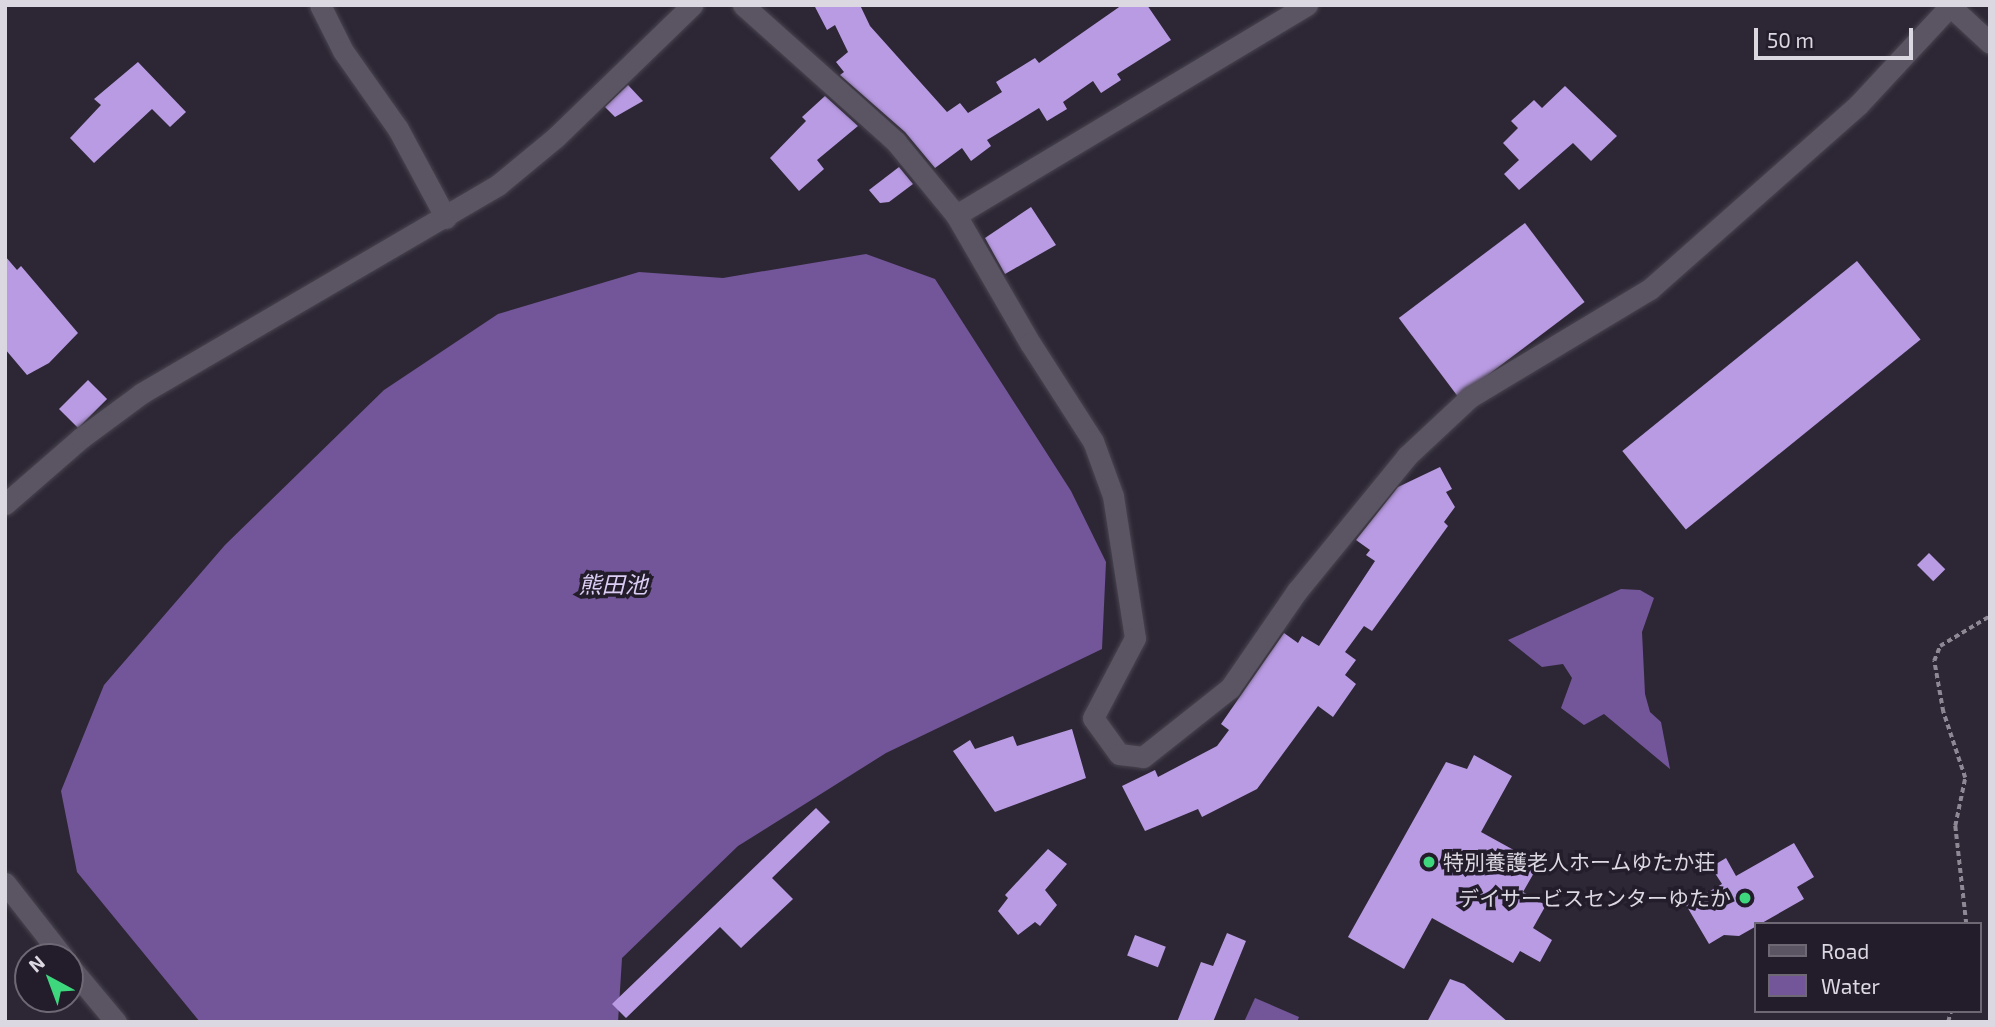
<!DOCTYPE html>
<meta charset="utf-8">
<style>
body{margin:0}
#map{position:relative;width:1995px;height:1027px;overflow:hidden;background:#2d2735;font-family:"Exo 2","Noto Sans JP",sans-serif}
div>[style]{position:absolute}
.water>*{inset:0;background:#735699}
.building>*{inset:0;background:#b99be4;transform-origin:0 0}
.path>*{height:3.5px;margin-top:-1.75px;transform-origin:0;background:repeating-linear-gradient(90deg,#8d8894 0 5px,transparent 0 8.5px)}
.roads{filter:drop-shadow(0 0 2px #49444f) drop-shadow(0 0 2px #49444f)}
.minor>*{height:21px;margin:-10.5px;padding:0 10.5px;transform-origin:10.5px;border-radius:10.5px;background:#5a5463}
.dots>*{width:19px;height:19px;translate:-50% -50%;box-sizing:border-box;border:4px solid #231d2b;border-radius:50%}
span{translate:-50% -50%;white-space:nowrap;text-align:center;line-height:1.15;-webkit-text-stroke:7px #231d2b;paint-order:stroke}
.poi-label{font-size:21px;color:#dcd8e2}
.left{translate:0 -50%;text-align:left}
.right{translate:-100% -50%;text-align:right}
.water-label{font-size:23px;color:#dccdf4;font-style:italic}
.frame{position:absolute;inset:0;border:7px solid #dcd8e2;pointer-events:none}
.legend{position:absolute;left:1754px;top:922px;width:228px;height:91px;box-sizing:border-box;background:#231d2b;border:2px solid #6d6874;margin:0;padding:9px 12px;list-style:none;font-size:21px;color:#dcd8e2}
.legend li{display:flex;align-items:center;gap:14px;height:35px}
.legend b{width:35px;border:2px solid #6d6874}
.north{position:absolute;left:14px;top:943px;width:70px;height:70px;box-sizing:border-box;background:#231d2b;border:2px solid #6d6874;border-radius:50%;rotate:319deg;font-size:19px;font-weight:700;line-height:28px;text-align:center;color:#dcd8e2}
.north::after{content:'';display:block;margin:auto;width:24px;height:32px;background:#3ed77d;clip-path:polygon(50% 0,100% 100%,50% 72%,0 100%)}
.scale{position:absolute;left:1754px;top:28px;width:159px;height:32px;box-sizing:border-box;border:4px solid #dcd8e2;border-top:0;padding-left:9px;font-size:21px;line-height:24px;white-space:nowrap;color:#dcd8e2;-webkit-text-stroke:5px #231d2b;paint-order:stroke}
</style>
<div id="map">
<div class="water">
<i style="clip-path:polygon(866px 254px,935px 279px,1071px 491px,1106px 562px,1102px 649px,886px 753px,738px 846px,622px 958px,618px 1022px,200px 1022px,77px 872px,61px 791px,104px 685px,225px 545px,384px 390px,498px 314px,639px 272px,723px 278px)"></i>
<i style="clip-path:polygon(1621px 589px,1640px 590px,1654px 598px,1642px 632px,1645px 694px,1650px 712px,1661px 722px,1670px 769px,1604px 714px,1584px 725px,1561px 708px,1572px 678px,1563px 664px,1542px 667px,1508px 640px)"></i>
<i style="clip-path:polygon(1255px 998px,1299px 1017px,1297px 1022px,1244px 1022px)"></i>
</div>
<div class="building">
<i style="clip-path:polygon(814px 5px,860px 5px,870px 26px,947px 112px,960px 103px,968px 113px,1002px 92px,996px 82px,1035px 58px,1039px 63px,1122px 5px,1147px 5px,1171px 40px,1117px 74px,1121px 80px,1101px 93px,1093px 81px,1063px 102px,1067px 109px,1047px 121px,1039px 108px,987px 140px,991px 146px,971px 161px,962px 148px,935px 168px,905px 132px,840px 75px,844px 72px,836px 62px,848px 52px,835px 25px,827px 30px)"></i>
<i style="clip-path:polygon(138px 62px,186px 112px,170px 127px,152px 109px,94px 163px,70px 138px,101px 105px,94px 99px)"></i>
<i style="clip-path:polygon(628px 85px,643px 101px,615px 117px,605px 107px)"></i>
<i style="clip-path:polygon(1565px 86px,1617px 136px,1591px 161px,1573px 143px,1519px 190px,1504px 174px,1519px 160px,1503px 143px,1518px 128px,1511px 121px,1534px 100px,1542px 108px)"></i>
<i style="clip-path:polygon(825px 96px,858px 126px,817px 160px,824px 169px,799px 191px,770px 158px,806px 121px,802px 117px)"></i>
<i style="clip-path:polygon(899px 167px,913px 184px,889px 202px,880px 203px,869px 190px)"></i>
<i style="clip-path:polygon(1031px 207px,1056px 245px,1005px 274px,985px 238px)"></i>
<i style="left:1525px;top:223px;width:99px;height:158px;rotate:53deg"></i>
<i style="clip-path:polygon(5px 256px,17px 270px,21px 266px,78px 333px,49px 363px,27px 375px,5px 349px)"></i>
<i style="left:1857px;top:261px;width:101px;height:302px;rotate:51deg"></i>
<i style="left:88px;top:380px;width:27px;height:41px;rotate:45deg"></i>
<i style="clip-path:polygon(1440px 467px,1452px 489px,1446px 492px,1455px 507px,1444px 522px,1448px 526px,1372px 631px,1364px 626px,1345px 652px,1356px 660px,1345px 675px,1356px 684px,1333px 717px,1318px 706px,1257px 789px,1202px 817px,1198px 809px,1145px 831px,1122px 786px,1155px 770px,1158px 777px,1217px 746px,1229px 730px,1221px 724px,1284px 633px,1298px 643px,1302px 636px,1319px 646px,1375px 561px,1366px 555px,1370px 550px,1356px 540px,1398px 487px)"></i>
<i style="left:1929px;top:553px;width:23px;height:17px;rotate:45deg"></i>
<i style="clip-path:polygon(1072px 729px,1086px 778px,995px 812px,953px 751px,970px 740px,975px 749px,1013px 736px,1017px 746px)"></i>
<i style="clip-path:polygon(1474px 755px,1512px 776px,1481px 832px,1539px 864px,1523px 892px,1546px 905px,1533px 928px,1552px 940px,1540px 962px,1520px 951px,1513px 963px,1432px 918px,1404px 969px,1348px 937px,1446px 762px,1467px 769px)"></i>
<i style="clip-path:polygon(816px 808px,830px 822px,772px 878px,793px 899px,741px 948px,720px 927px,626px 1018px,612px 1004px)"></i>
<i style="clip-path:polygon(1794px 843px,1814px 877px,1797px 887px,1804px 899px,1739px 936px,1724px 935px,1709px 944px,1686px 905px,1722px 884px,1711px 867px,1726px 858px,1736px 876px)"></i>
<i style="clip-path:polygon(1048px 849px,1067px 864px,1045px 890px,1057px 905px,1040px 926px,1035px 922px,1018px 935px,998px 911px,1008px 898px,1005px 895px)"></i>
<i style="clip-path:polygon(1227px 933px,1246px 941px,1213px 1022px,1177px 1022px,1201px 962px,1213px 966px)"></i>
<i style="left:1135px;top:935px;width:33px;height:22px;rotate:21deg"></i>
<i style="clip-path:polygon(1450px 979px,1464px 984px,1508px 1022px,1427px 1022px)"></i>
</div>
<div class="path">
<i style="left:1966px;top:924px;width:99px;rotate:-96.4deg"></i>
<i style="left:1955px;top:826px;width:49px;rotate:-78.2deg"></i>
<i style="left:1965px;top:778px;width:70px;rotate:-108.4deg"></i>
<i style="left:1943px;top:712px;width:52px;rotate:-100deg"></i>
<i style="left:1934px;top:661px;width:16px;rotate:-68deg"></i>
<i style="left:1940px;top:646px;width:58px;rotate:-31deg"></i>
<i style="left:1948px;top:1022px;width:11px;rotate:-75deg"></i>
</div>
<div class="roads">
<div class="minor">
<i style="left:320px;top:5px;width:51px;rotate:63.4deg"></i>
<i style="left:343px;top:51px;width:95px;rotate:54.8deg"></i>
<i style="left:398px;top:129px;width:101px;rotate:61.7deg"></i>
<i style="left:743px;top:5px;width:205px;rotate:41.8deg"></i>
<i style="left:896px;top:142px;width:94px;rotate:50.6deg"></i>
<i style="left:956px;top:215px;width:148px;rotate:60deg"></i>
<i style="left:1030px;top:343px;width:117px;rotate:57.3deg"></i>
<i style="left:1093px;top:441px;width:59px;rotate:70deg"></i>
<i style="left:1113px;top:496px;width:144px;rotate:81.2deg"></i>
<i style="left:1135px;top:638px;width:90px;rotate:117.7deg"></i>
<i style="left:1093px;top:718px;width:44px;rotate:54.2deg"></i>
<i style="left:1119px;top:754px;width:24px;rotate:7deg"></i>
<i style="left:1143px;top:757px;width:111px;rotate:-38.4deg"></i>
<i style="left:1230px;top:688px;width:118px;rotate:-55.4deg"></i>
<i style="left:1297px;top:591px;width:174px;rotate:-50.8deg"></i>
<i style="left:1407px;top:456px;width:86px;rotate:-43.1deg"></i>
<i style="left:1470px;top:397px;width:210px;rotate:-31deg"></i>
<i style="left:1650px;top:289px;width:278px;rotate:-41.5deg"></i>
<i style="left:1858px;top:105px;width:135px;rotate:-47.1deg"></i>
<i style="left:1949px;top:5px;width:56px;rotate:42.8deg"></i>
<i style="left:956px;top:215px;width:409px;rotate:-30.9deg"></i>
<i style="left:5px;top:504px;width:101px;rotate:-41deg"></i>
<i style="left:81px;top:438px;width:76px;rotate:-36.4deg"></i>
<i style="left:142px;top:393px;width:412px;rotate:-30.3deg"></i>
<i style="left:498px;top:185px;width:75px;rotate:-39.6deg"></i>
<i style="left:556px;top:137px;width:190px;rotate:-44.1deg"></i>
<i style="left:5px;top:883px;width:94px;rotate:51.9deg"></i>
<i style="left:70px;top:967px;width:72px;rotate:50.1deg"></i>
</div>
</div>
<div class="dots">
<i style="left:1429px;top:862px;background:#3ed77d"></i>
<i style="left:1745px;top:898px;background:#3ed77d"></i>
</div>
<div class="poi-label">
<span class="left" style="left:1443px;top:862px">特別養護老人ホームゆたか荘</span>
<span class="right" style="left:1731px;top:898px">デイサービスセンターゆたか</span>
</div>
<div class="water-label">
<span style="left:613px;top:584px">熊田池</span>
</div>
<div class="frame"></div>
<ul class="legend">
<li><b style="height:9px;background:#5a5463"></b>Road</li>
<li><b style="height:19px;background:#735699"></b>Water</li>
</ul>
<div class="north">N</div>
<div class="scale">50 m</div>
</div>
